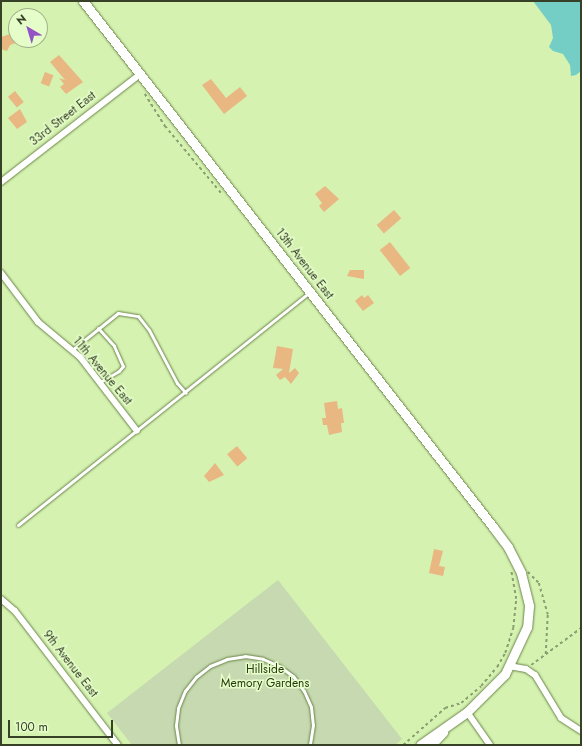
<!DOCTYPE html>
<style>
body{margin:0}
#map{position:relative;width:582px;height:746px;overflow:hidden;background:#d5f2b1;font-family:Jost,sans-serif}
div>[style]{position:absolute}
.green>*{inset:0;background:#c6d9b0}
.water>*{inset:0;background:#75cec5}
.building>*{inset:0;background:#e9b782;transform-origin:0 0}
.path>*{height:1.5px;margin-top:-0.75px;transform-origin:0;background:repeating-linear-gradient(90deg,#8a9f70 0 3px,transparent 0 6px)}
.roads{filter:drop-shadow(0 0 1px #6c854a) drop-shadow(0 0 1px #6c854a)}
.lane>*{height:3px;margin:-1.5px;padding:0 1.5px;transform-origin:1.5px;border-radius:1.5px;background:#fff}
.street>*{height:6px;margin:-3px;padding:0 3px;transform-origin:3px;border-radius:3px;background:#fff}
.secondary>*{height:9px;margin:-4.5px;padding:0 4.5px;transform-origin:4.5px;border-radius:4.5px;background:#fff}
span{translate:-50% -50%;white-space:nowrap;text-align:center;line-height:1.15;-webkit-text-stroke:3px #e5fdc9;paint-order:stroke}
.street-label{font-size:12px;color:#364127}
.park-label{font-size:12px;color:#293a0e}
.frame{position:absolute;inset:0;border:2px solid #364127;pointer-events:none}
.north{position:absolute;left:8px;top:8px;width:40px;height:40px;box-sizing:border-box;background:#e5fdc9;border:1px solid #9fb288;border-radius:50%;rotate:322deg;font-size:11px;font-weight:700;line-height:16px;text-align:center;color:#364127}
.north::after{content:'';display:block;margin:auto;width:14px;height:18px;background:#9452c7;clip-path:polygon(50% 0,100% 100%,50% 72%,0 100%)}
.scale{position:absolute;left:8px;top:720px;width:105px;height:18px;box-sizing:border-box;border:2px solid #364127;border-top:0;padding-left:5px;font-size:12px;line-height:14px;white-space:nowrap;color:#364127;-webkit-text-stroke:3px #e5fdc9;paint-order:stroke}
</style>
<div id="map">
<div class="green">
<i style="clip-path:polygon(278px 580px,402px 739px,395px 745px,132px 745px,107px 713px)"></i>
</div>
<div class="water">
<i style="clip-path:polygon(533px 1px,581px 1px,581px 71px,576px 75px,571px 76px,570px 65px,563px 54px,553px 51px,549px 47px,553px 38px,551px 25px)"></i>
</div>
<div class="building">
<i style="clip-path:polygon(16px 32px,16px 43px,10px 45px,7px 51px,1px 49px,1px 37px)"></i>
<i style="clip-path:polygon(59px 55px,83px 82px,66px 94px,60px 87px,64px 84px,59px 78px,65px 80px,50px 62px)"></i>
<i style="left:45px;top:72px;width:9px;height:12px;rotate:21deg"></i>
<i style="clip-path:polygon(211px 79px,226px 98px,240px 87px,247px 96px,224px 114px,202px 85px)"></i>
<i style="left:15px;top:91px;width:14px;height:9px;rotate:51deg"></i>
<i style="clip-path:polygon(20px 109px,27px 122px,17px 129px,8px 118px)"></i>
<i style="clip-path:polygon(325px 186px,339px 199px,324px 212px,319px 206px,322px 203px,315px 194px)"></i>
<i style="left:394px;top:210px;width:11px;height:23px;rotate:49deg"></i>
<i style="left:390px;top:242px;width:33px;height:13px;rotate:52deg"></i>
<i style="clip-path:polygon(364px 270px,364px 279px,347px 276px,350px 270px)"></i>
<i style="clip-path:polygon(362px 295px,364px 298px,368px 295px,374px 303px,363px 311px,355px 301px)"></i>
<i style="clip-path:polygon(277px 346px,293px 349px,289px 373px,295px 368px,299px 373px,291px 384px,285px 377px,280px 380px,276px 375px,283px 369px,273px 368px)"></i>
<i style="clip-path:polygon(337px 401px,338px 409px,342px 408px,344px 423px,341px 423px,342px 432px,329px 435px,327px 425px,323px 425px,322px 418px,326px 418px,324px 403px)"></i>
<i style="left:237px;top:446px;width:16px;height:13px;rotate:50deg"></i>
<i style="clip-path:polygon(215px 463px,224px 475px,209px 482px,204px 476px)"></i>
<i style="clip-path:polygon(434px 549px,443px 551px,439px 566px,445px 567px,443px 576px,429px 573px)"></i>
</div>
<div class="path">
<i style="left:145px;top:94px;width:38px;rotate:58deg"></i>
<i style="left:165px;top:126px;width:89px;rotate:50deg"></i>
<i style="left:528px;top:572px;width:16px;rotate:45deg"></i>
<i style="left:539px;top:583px;width:33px;rotate:74deg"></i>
<i style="left:548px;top:615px;width:39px;rotate:93deg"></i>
<i style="left:531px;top:665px;width:62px;rotate:-36.5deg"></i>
<i style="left:403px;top:745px;width:56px;rotate:-41.4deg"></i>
<i style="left:445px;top:708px;width:17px;rotate:-17deg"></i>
<i style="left:461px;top:703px;width:26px;rotate:-40deg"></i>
<i style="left:481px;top:686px;width:25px;rotate:-50deg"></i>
<i style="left:497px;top:667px;width:16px;rotate:-60deg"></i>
<i style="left:505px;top:653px;width:26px;rotate:-72deg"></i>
<i style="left:513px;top:628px;width:29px;rotate:-84deg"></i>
<i style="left:516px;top:599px;width:28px;rotate:-100deg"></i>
</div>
<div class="roads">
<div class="lane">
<i style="left:98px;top:328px;width:24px;rotate:48deg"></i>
<i style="left:114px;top:346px;width:22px;rotate:66deg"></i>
<i style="left:123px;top:366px;width:6px;rotate:129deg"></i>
<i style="left:119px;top:371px;width:22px;rotate:150deg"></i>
<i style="left:72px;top:350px;width:59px;rotate:-38.8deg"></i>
<i style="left:118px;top:313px;width:20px;rotate:9deg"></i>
<i style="left:138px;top:316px;width:18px;rotate:52deg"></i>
<i style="left:149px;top:330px;width:60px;rotate:62.2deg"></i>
<i style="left:177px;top:383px;width:13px;rotate:48deg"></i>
<i style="left:18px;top:525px;width:372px;rotate:-38.6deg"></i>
<i style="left:179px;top:745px;width:20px;rotate:-99deg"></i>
<i style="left:176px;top:725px;width:17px;rotate:-83deg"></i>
<i style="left:178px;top:708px;width:18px;rotate:-68deg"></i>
<i style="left:185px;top:691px;width:18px;rotate:-52deg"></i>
<i style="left:196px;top:677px;width:18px;rotate:-38deg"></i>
<i style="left:210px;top:666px;width:18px;rotate:-22deg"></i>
<i style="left:227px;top:659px;width:18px;rotate:-9deg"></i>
<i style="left:245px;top:656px;width:18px;rotate:9deg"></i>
<i style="left:263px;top:659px;width:17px;rotate:24deg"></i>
<i style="left:279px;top:666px;width:17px;rotate:36deg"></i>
<i style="left:293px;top:676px;width:19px;rotate:54deg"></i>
<i style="left:304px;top:691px;width:17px;rotate:66deg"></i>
<i style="left:311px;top:707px;width:18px;rotate:84deg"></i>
<i style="left:313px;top:725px;width:20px;rotate:99deg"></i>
</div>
<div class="street">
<i style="left:1px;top:182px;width:176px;rotate:-37.8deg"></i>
<i style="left:1px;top:273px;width:61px;rotate:52.9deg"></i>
<i style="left:38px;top:322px;width:55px;rotate:39.8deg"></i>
<i style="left:80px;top:357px;width:93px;rotate:52.4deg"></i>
<i style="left:1px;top:599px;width:18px;rotate:41deg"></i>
<i style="left:15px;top:611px;width:169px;rotate:52.5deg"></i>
<i style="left:509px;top:666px;width:17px;rotate:10deg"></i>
<i style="left:526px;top:669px;width:11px;rotate:34deg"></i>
<i style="left:535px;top:675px;width:50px;rotate:58.8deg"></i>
<i style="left:561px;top:718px;width:24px;rotate:33deg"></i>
<i style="left:467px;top:712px;width:40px;rotate:55.1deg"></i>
</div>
<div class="secondary">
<i style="left:83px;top:1px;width:667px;rotate:52.06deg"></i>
<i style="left:493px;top:527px;width:25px;rotate:53deg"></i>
<i style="left:508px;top:547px;width:29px;rotate:63deg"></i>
<i style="left:521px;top:573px;width:34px;rotate:76deg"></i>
<i style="left:529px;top:606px;width:21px;rotate:95deg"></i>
<i style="left:527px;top:627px;width:52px;rotate:115.1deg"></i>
<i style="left:505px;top:674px;width:54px;rotate:135deg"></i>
<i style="left:467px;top:712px;width:57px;rotate:144.9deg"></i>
<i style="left:431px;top:745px;width:18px;rotate:-47deg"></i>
</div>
</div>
<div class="street-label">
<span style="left:63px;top:119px;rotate:-38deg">33rd Street East</span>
<span style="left:304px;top:264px;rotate:52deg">13th Avenue East</span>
<span style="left:102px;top:371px;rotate:50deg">11th Avenue East</span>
<span style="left:70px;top:664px;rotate:52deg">9th Avenue East</span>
</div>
<div class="park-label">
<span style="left:265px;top:677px">Hillside<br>Memory Gardens</span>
</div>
<div class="frame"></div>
<div class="north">N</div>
<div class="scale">100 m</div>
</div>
